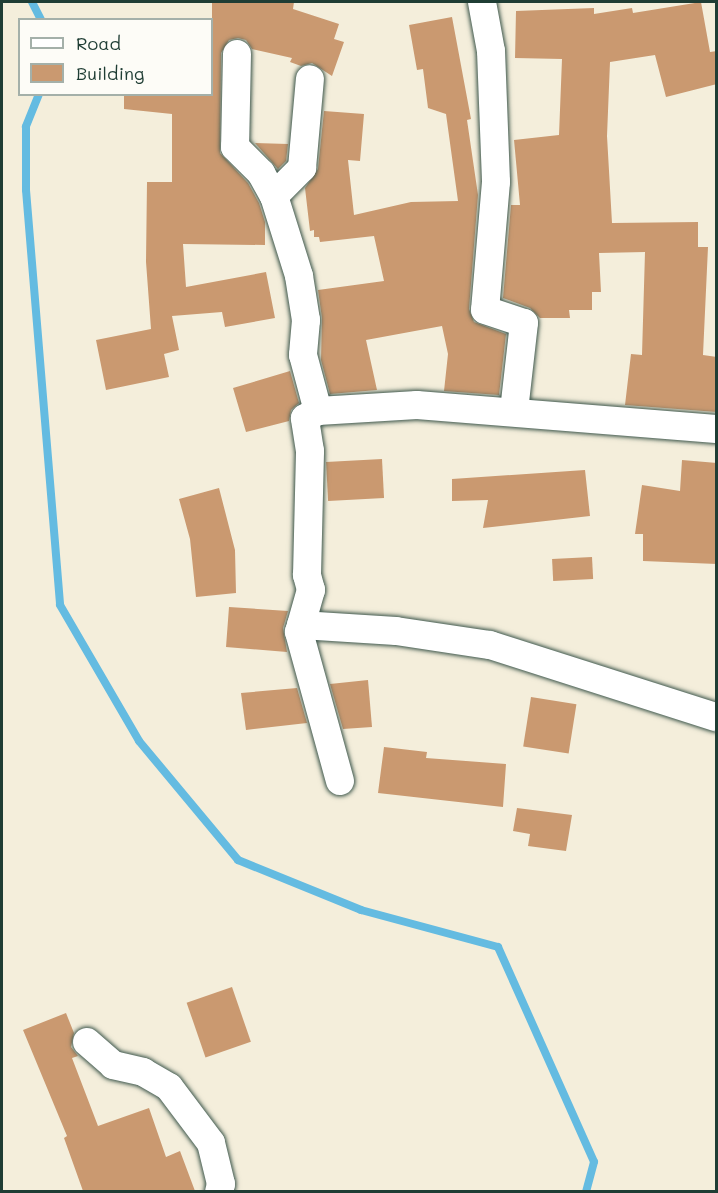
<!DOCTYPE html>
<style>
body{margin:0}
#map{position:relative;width:718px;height:1193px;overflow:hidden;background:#f4eedb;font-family:Mali,sans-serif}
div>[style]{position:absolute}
.stream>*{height:8px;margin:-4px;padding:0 4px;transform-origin:4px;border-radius:4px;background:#64bbe1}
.building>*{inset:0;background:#ca9970;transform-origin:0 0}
.roads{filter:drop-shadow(0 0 2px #3f584d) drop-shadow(0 0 2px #3f584d)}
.minor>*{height:28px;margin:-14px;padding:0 14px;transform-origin:14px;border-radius:14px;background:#fff}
span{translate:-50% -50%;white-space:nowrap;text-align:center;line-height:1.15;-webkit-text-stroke:4.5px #fdfcf7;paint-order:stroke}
.frame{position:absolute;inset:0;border:3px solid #1f3d34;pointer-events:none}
.legend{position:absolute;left:18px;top:18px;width:195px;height:78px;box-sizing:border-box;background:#fdfcf7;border:2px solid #a4b0a9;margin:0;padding:8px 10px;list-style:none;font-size:18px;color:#1f3d34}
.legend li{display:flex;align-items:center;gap:12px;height:30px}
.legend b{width:30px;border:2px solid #a4b0a9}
</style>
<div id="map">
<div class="stream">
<i style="left:32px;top:2px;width:20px;rotate:63deg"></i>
<i style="left:39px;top:94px;width:35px;rotate:112deg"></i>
<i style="left:26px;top:127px;width:63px;rotate:90deg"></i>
<i style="left:26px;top:190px;width:416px;rotate:85.3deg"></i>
<i style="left:60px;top:605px;width:157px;rotate:59.8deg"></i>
<i style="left:139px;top:741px;width:155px;rotate:50.2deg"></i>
<i style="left:238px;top:860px;width:133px;rotate:22.1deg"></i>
<i style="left:361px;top:910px;width:142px;rotate:15.1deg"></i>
<i style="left:498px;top:947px;width:235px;rotate:65.9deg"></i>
<i style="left:594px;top:1162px;width:31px;rotate:105deg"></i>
</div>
<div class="building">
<i style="clip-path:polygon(212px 2px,294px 2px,293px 9px,339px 24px,334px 39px,344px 42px,332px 76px,312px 63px,301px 66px,290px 62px,292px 58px,252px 49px,246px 40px,238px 38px,229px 40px,221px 53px,220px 153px,248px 183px,259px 203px,265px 222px,265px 245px,183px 244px,186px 287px,266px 272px,275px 318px,225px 327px,222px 312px,172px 316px,179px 350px,164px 354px,169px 377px,106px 390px,96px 340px,151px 329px,146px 262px,147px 182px,172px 182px,172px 114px,124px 109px,124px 94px,212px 94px)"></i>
<i style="clip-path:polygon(701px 2px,710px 52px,717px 51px,717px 84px,666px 97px,655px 55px,610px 62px,607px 136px,612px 223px,698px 222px,698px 247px,708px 247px,703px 355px,717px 357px,717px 412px,625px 405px,631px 354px,642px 355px,645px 252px,599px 253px,601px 292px,592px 292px,592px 310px,569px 310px,570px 318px,540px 318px,530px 308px,503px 298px,511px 205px,520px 205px,514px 140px,559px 135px,562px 59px,515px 58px,516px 11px,594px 8px,594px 14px,632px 8px,633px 13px)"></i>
<i style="clip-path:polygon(452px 17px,471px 119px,467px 120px,478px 195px,469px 309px,474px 322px,506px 334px,499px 395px,444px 391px,448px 354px,442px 326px,366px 340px,377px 390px,330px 394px,321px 360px,322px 318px,318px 290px,384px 281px,374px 236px,320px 242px,319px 237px,314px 237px,314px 230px,310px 231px,305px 188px,318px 169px,324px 111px,364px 114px,360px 161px,348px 160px,354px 215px,411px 202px,458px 201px,446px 114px,428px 108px,423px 69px,417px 70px,409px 25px)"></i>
<i style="clip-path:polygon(255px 143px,288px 144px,286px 161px,278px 169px)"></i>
<i style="clip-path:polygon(290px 371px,299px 403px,291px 410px,289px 421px,246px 432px,233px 388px)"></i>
<i style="left:382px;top:459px;width:39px;height:56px;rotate:87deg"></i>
<i style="clip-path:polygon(682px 460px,717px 463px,717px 564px,643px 561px,643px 534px,635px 534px,642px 485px,680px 491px)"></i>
<i style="clip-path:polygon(585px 470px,590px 516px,483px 528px,488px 500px,452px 501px,452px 479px)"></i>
<i style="clip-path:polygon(219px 488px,235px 550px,236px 593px,196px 597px,190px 539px,179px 499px)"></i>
<i style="left:592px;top:557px;width:22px;height:40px;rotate:87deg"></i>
<i style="clip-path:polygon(229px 607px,288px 611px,283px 628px,287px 652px,226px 647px)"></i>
<i style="clip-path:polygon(368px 680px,372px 727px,343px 729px,330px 684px)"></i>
<i style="clip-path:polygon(297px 688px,307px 723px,246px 730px,241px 693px)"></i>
<i style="left:531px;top:697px;width:46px;height:50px;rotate:9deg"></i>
<i style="clip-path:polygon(384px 747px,427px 752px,426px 758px,506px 764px,503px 807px,378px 793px)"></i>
<i style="clip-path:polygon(517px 808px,572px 815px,566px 851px,528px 846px,530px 834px,513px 831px)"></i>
<i style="left:232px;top:987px;width:58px;height:48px;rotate:71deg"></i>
<i style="clip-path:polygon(66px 1013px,74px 1033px,71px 1047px,78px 1056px,72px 1058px,98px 1126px,149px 1108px,166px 1157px,180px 1151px,195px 1191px,83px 1191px,64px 1138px,67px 1136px,23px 1030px)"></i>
</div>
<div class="roads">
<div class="minor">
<i style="left:482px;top:2px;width:50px;rotate:79.6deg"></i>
<i style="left:491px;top:51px;width:131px;rotate:87.8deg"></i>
<i style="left:496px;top:182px;width:128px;rotate:94.9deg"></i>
<i style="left:485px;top:310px;width:41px;rotate:18.4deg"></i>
<i style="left:524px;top:323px;width:89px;rotate:96.5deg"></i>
<i style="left:237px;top:54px;width:93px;rotate:91.2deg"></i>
<i style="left:235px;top:147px;width:37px;rotate:45deg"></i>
<i style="left:261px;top:173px;width:26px;rotate:61deg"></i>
<i style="left:274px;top:196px;width:84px;rotate:72.6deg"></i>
<i style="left:299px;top:276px;width:45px;rotate:81deg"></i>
<i style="left:306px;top:320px;width:35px;rotate:95deg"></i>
<i style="left:303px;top:355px;width:58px;rotate:75deg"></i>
<i style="left:274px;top:196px;width:40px;rotate:-45deg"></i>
<i style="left:302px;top:168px;width:89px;rotate:-84.9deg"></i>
<i style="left:301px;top:625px;width:95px;rotate:3.6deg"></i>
<i style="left:396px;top:631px;width:95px;rotate:8.5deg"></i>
<i style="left:490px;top:645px;width:237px;rotate:17.7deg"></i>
<i style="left:340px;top:781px;width:155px;rotate:-105.4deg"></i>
<i style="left:299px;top:632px;width:44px;rotate:-74.1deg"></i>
<i style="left:311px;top:590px;width:16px;rotate:-105deg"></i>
<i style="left:307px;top:575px;width:124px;rotate:-88.6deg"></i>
<i style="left:310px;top:451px;width:33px;rotate:-99deg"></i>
<i style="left:305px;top:418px;width:15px;rotate:-28deg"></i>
<i style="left:318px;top:411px;width:99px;rotate:-3.5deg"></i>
<i style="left:417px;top:405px;width:300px;rotate:4.6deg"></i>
<i style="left:87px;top:1042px;width:35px;rotate:41deg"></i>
<i style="left:113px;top:1065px;width:31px;rotate:13deg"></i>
<i style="left:143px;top:1072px;width:30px;rotate:30deg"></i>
<i style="left:169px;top:1087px;width:70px;rotate:53.1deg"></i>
<i style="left:211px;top:1143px;width:42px;rotate:76.3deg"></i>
<i style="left:221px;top:1184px;width:8px;rotate:104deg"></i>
</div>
</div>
<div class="frame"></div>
<ul class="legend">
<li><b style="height:8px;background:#fff"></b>Road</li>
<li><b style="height:16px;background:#ca9970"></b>Building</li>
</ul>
</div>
